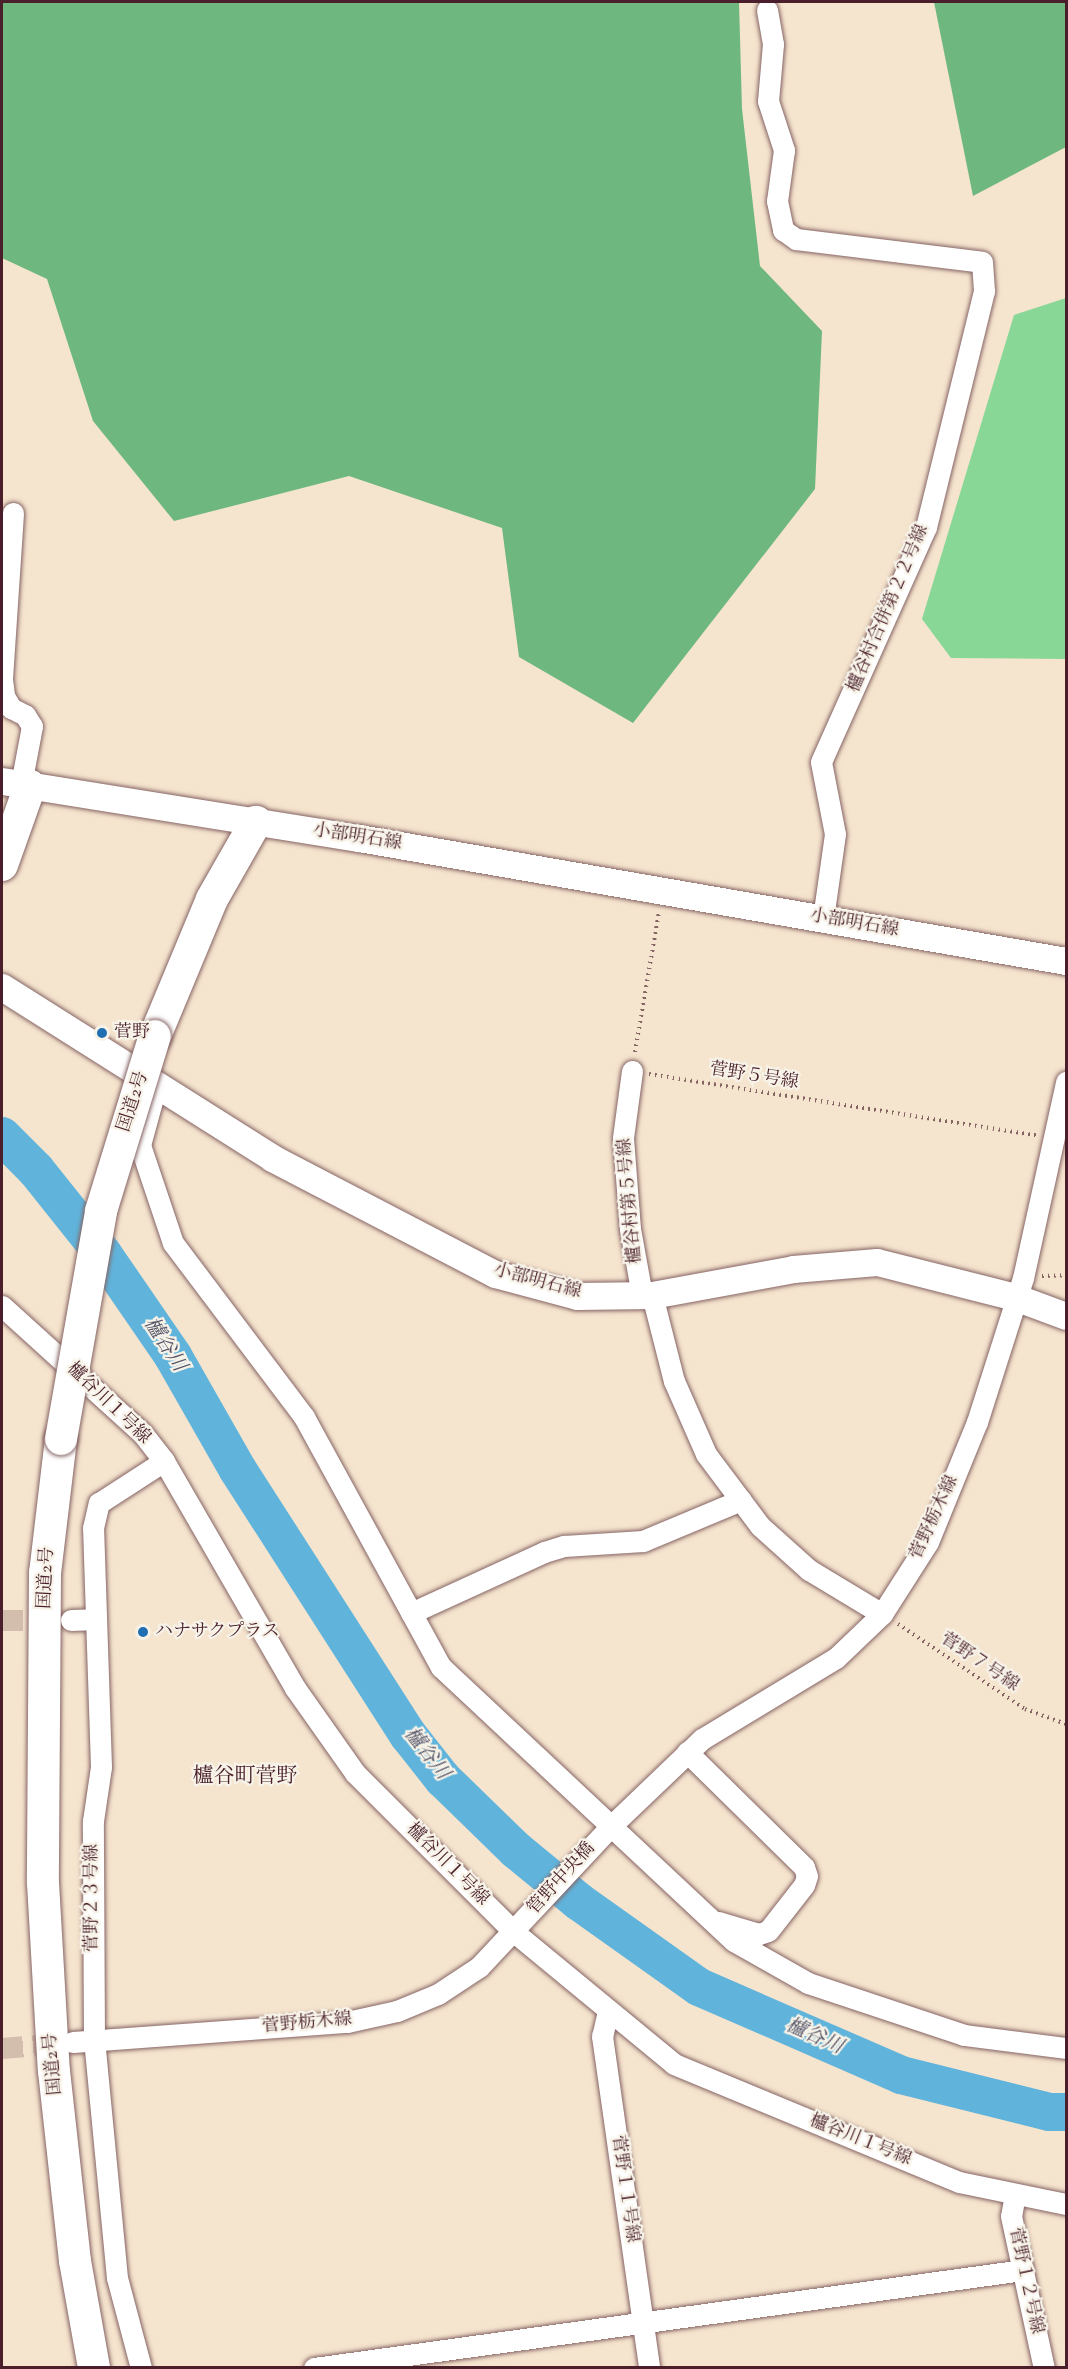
<!DOCTYPE html>
<meta charset="utf-8">
<style>
body{margin:0}
#map{position:relative;width:1068px;height:2369px;overflow:hidden;background:#f5e4ce;font-family:"Sorts Mill Goudy","Noto Serif JP",serif}
div>[style]{position:absolute}
.green>*{inset:0;background:#88d797}
.forest>*{inset:0;background:#6eb880}
.river>*{height:38px;margin:-19px;padding:0 19px;transform-origin:19px;border-radius:19px;background:#60b4dc}
.minor-tunnel>*{height:21px;margin-top:-10.5px;transform-origin:0;background:repeating-linear-gradient(90deg,#d3bdad 0 21px,transparent 0 31px)}
.path>*{height:4px;margin-top:-2px;transform-origin:0;background:repeating-linear-gradient(90deg,#866464 0 1.5px,transparent 0 6px)}
.roads{filter:drop-shadow(0 0 2px #866464) drop-shadow(0 0 2px #866464)}
.minor>*{height:21px;margin:-10.5px;padding:0 10.5px;transform-origin:10.5px;border-radius:10.5px;background:#fff}
.major>*{height:27px;margin:-13.5px;padding:0 13.5px;transform-origin:13.5px;border-radius:13.5px;background:#fff}
.highway>*{height:32px;margin:-16px;padding:0 16px;transform-origin:16px;border-radius:16px;background:#fff}
.bridges{filter:drop-shadow(0 0 2px #866464) drop-shadow(0 0 2px #866464)}
.highway-bridge>*{height:32px;margin:-16px;padding:0 16px;transform-origin:16px;border-radius:16px;background:#fff}
.dots>*{width:16px;height:16px;translate:-50% -50%;box-sizing:border-box;border:3px solid #f7f3e8;border-radius:50%}
span{translate:-50% -50%;white-space:nowrap;text-align:center;line-height:1.15;-webkit-text-stroke:4.5px #f7f3e8;paint-order:stroke}
.street-label{font-size:18px;color:#4a1f2b}
.poi-label{font-size:18px;color:#4a1f2b}
.left{translate:0 -50%;text-align:left}
.water-label{font-size:20px;color:#525369;font-style:italic}
.quarter-label{font-size:21px;color:#4a1f2b}
.frame{position:absolute;inset:0;border:3px solid #4a1f2b;pointer-events:none}
</style>
<div id="map">
<div class="green">
<i style="clip-path:polygon(1066px 298px,1066px 659px,951px 658px,922px 619px,1014px 315px)"></i>
</div>
<div class="forest">
<i style="clip-path:polygon(2px 2px,739px 2px,742px 109px,760px 266px,822px 331px,815px 489px,633px 723px,519px 657px,502px 528px,349px 476px,174px 521px,93px 421px,47px 279px,2px 258px)"></i>
<i style="clip-path:polygon(934px 2px,1066px 2px,1066px 147px,973px 196px)"></i>
</div>
<div class="river">
<i style="left:2px;top:1136px;width:48px;rotate:45deg"></i>
<i style="left:36px;top:1170px;width:107px;rotate:51.4deg"></i>
<i style="left:103px;top:1254px;width:124px;rotate:55.5deg"></i>
<i style="left:173px;top:1356px;width:131px;rotate:60.3deg"></i>
<i style="left:238px;top:1470px;width:316px;rotate:57.3deg"></i>
<i style="left:409px;top:1736px;width:55px;rotate:51.7deg"></i>
<i style="left:443px;top:1779px;width:102px;rotate:44.2deg"></i>
<i style="left:516px;top:1850px;width:80px;rotate:39.4deg"></i>
<i style="left:578px;top:1901px;width:148px;rotate:35.4deg"></i>
<i style="left:699px;top:1987px;width:220px;rotate:23.5deg"></i>
<i style="left:901px;top:2075px;width:153px;rotate:14deg"></i>
<i style="left:1049px;top:2112px;width:17px"></i>
</div>
<div class="minor-tunnel">
<i style="left:2px;top:1620px;width:54px"></i>
<i style="left:2px;top:2048px;width:62px;rotate:-4.6deg"></i>
</div>
<div class="path">
<i style="left:635px;top:1052px;width:143px;rotate:-80.3deg"></i>
<i style="left:649px;top:1074px;width:392px;rotate:9deg"></i>
<i style="left:1042px;top:1276px;width:24px;rotate:-2deg"></i>
<i style="left:898px;top:1624px;width:153px;rotate:33.8deg"></i>
<i style="left:1025px;top:1709px;width:44px;rotate:20.1deg"></i>
</div>
<div class="roads">
<div class="minor">
<i style="left:767px;top:10px;width:35px;rotate:80deg"></i>
<i style="left:773px;top:44px;width:57px;rotate:95deg"></i>
<i style="left:768px;top:101px;width:52px;rotate:71.9deg"></i>
<i style="left:784px;top:150px;width:51px;rotate:97.8deg"></i>
<i style="left:777px;top:201px;width:30px;rotate:78deg"></i>
<i style="left:783px;top:230px;width:16px;rotate:35deg"></i>
<i style="left:796px;top:239px;width:187px;rotate:7deg"></i>
<i style="left:982px;top:262px;width:29px;rotate:86deg"></i>
<i style="left:984px;top:291px;width:243px;rotate:103.8deg"></i>
<i style="left:926px;top:527px;width:257px;rotate:114.1deg"></i>
<i style="left:821px;top:762px;width:73px;rotate:79deg"></i>
<i style="left:835px;top:834px;width:85px;rotate:98.1deg"></i>
<i style="left:13px;top:513px;width:166px;rotate:93.8deg"></i>
<i style="left:2px;top:679px;width:17px;rotate:83deg"></i>
<i style="left:4px;top:696px;width:14px;rotate:60deg"></i>
<i style="left:11px;top:708px;width:16px;rotate:27deg"></i>
<i style="left:25px;top:715px;width:13px;rotate:58deg"></i>
<i style="left:32px;top:726px;width:59px;rotate:100.7deg"></i>
<i style="left:632px;top:1071px;width:68px;rotate:97.7deg"></i>
<i style="left:623px;top:1138px;width:91px;rotate:85.6deg"></i>
<i style="left:630px;top:1229px;width:67px;rotate:79.7deg"></i>
<i style="left:157px;top:1083px;width:64px;rotate:105.3deg"></i>
<i style="left:140px;top:1145px;width:103px;rotate:71.4deg"></i>
<i style="left:173px;top:1243px;width:218px;rotate:53deg"></i>
<i style="left:304px;top:1417px;width:285px;rotate:61.3deg"></i>
<i style="left:441px;top:1667px;width:401px;rotate:43.1deg"></i>
<i style="left:734px;top:1941px;width:85px;rotate:29.6deg"></i>
<i style="left:808px;top:1983px;width:164px;rotate:18.4deg"></i>
<i style="left:964px;top:2035px;width:103px;rotate:7.3deg"></i>
<i style="left:652px;top:1295px;width:89px;rotate:75.7deg"></i>
<i style="left:674px;top:1381px;width:80px;rotate:66.3deg"></i>
<i style="left:706px;top:1454px;width:90px;rotate:53.1deg"></i>
<i style="left:760px;top:1526px;width:66px;rotate:41.9deg"></i>
<i style="left:809px;top:1570px;width:85px;rotate:31.1deg"></i>
<i style="left:2px;top:1306px;width:190px;rotate:42.2deg"></i>
<i style="left:143px;top:1434px;width:34px;rotate:52deg"></i>
<i style="left:164px;top:1461px;width:262px;rotate:60deg"></i>
<i style="left:295px;top:1688px;width:104px;rotate:54.8deg"></i>
<i style="left:355px;top:1773px;width:225px;rotate:45deg"></i>
<i style="left:514px;top:1932px;width:207px;rotate:39.5deg"></i>
<i style="left:674px;top:2064px;width:308px;rotate:22.5deg"></i>
<i style="left:959px;top:2182px;width:109px;rotate:11.6deg"></i>
<i style="left:411px;top:1613px;width:146px;rotate:-24.6deg"></i>
<i style="left:544px;top:1552px;width:21px;rotate:-17deg"></i>
<i style="left:564px;top:1546px;width:79px;rotate:-3.6deg"></i>
<i style="left:643px;top:1541px;width:106px;rotate:-22.7deg"></i>
<i style="left:71px;top:1620px;width:25px;rotate:-2deg"></i>
<i style="left:687px;top:1752px;width:164px;rotate:44.5deg"></i>
<i style="left:804px;top:1867px;width:9px;rotate:72deg"></i>
<i style="left:807px;top:1876px;width:9px;rotate:108deg"></i>
<i style="left:804px;top:1885px;width:58px;rotate:128deg"></i>
<i style="left:768px;top:1931px;width:9px;rotate:162deg"></i>
<i style="left:759px;top:1934px;width:43px;rotate:-163.7deg"></i>
<i style="left:608px;top:2011px;width:26px;rotate:103deg"></i>
<i style="left:602px;top:2036px;width:335px;rotate:81.9deg"></i>
<i style="left:73px;top:2042px;width:275px;rotate:-4.2deg"></i>
<i style="left:347px;top:2022px;width:51px;rotate:-12.4deg"></i>
<i style="left:397px;top:2011px;width:44px;rotate:-22.5deg"></i>
<i style="left:438px;top:1994px;width:49px;rotate:-33.4deg"></i>
<i style="left:479px;top:1967px;width:193px;rotate:-46.9deg"></i>
<i style="left:611px;top:1826px;width:126px;rotate:-43.7deg"></i>
<i style="left:702px;top:1739px;width:157px;rotate:-31.2deg"></i>
<i style="left:836px;top:1658px;width:64px;rotate:-43.7deg"></i>
<i style="left:882px;top:1614px;width:85px;rotate:-57.4deg"></i>
<i style="left:928px;top:1542px;width:130px;rotate:-67.8deg"></i>
<i style="left:977px;top:1422px;width:151px;rotate:-72.3deg"></i>
<i style="left:1023px;top:1278px;width:201px;rotate:-77.6deg"></i>
<i style="left:1015px;top:2194px;width:22px;rotate:100deg"></i>
<i style="left:1011px;top:2216px;width:156px;rotate:77.8deg"></i>
<i style="left:141px;top:2368px;width:93px;rotate:-104.9deg"></i>
<i style="left:117px;top:2278px;width:238px;rotate:-95.5deg"></i>
<i style="left:94px;top:2041px;width:220px;rotate:-90.3deg"></i>
<i style="left:93px;top:1821px;width:55px;rotate:-81.6deg"></i>
<i style="left:101px;top:1767px;width:239px;rotate:-91.9deg"></i>
<i style="left:93px;top:1528px;width:26px;rotate:-77deg"></i>
<i style="left:99px;top:1503px;width:77px;rotate:-32.9deg"></i>
<i style="left:314px;top:2368px;width:716px;rotate:-7.87deg"></i>
</div>
<div class="major">
<i style="left:2px;top:781px;width:362px;rotate:9.1deg"></i>
<i style="left:359px;top:838px;width:718px;rotate:9.87deg"></i>
<i style="left:2px;top:987px;width:320px;rotate:32.3deg"></i>
<i style="left:272px;top:1158px;width:251px;rotate:27.5deg"></i>
<i style="left:495px;top:1274px;width:85px;rotate:15deg"></i>
<i style="left:577px;top:1296px;width:75px;rotate:-0.8deg"></i>
<i style="left:652px;top:1295px;width:143px;rotate:-10.4deg"></i>
<i style="left:793px;top:1269px;width:84px;rotate:-4.8deg"></i>
<i style="left:877px;top:1262px;width:142px;rotate:14.2deg"></i>
<i style="left:1015px;top:1297px;width:54px;rotate:20.4deg"></i>
</div>
<div class="highway">
<i style="left:2px;top:865px;width:84px;rotate:-70.5deg"></i>
<i style="left:155px;top:1036px;width:148px;rotate:-67.4deg"></i>
<i style="left:212px;top:899px;width:89px;rotate:-60.3deg"></i>
<i style="left:61px;top:1439px;width:135px;rotate:96.8deg"></i>
<i style="left:45px;top:1573px;width:310px;rotate:90.4deg"></i>
<i style="left:43px;top:1883px;width:188px;rotate:86.7deg"></i>
<i style="left:54px;top:2071px;width:191px;rotate:83.7deg"></i>
<i style="left:75px;top:2261px;width:109px;rotate:79.9deg"></i>
</div>
</div>
<div class="bridges">
<div class="highway-bridge">
<i style="left:61px;top:1439px;width:231px;rotate:-80deg"></i>
<i style="left:101px;top:1211px;width:183px;rotate:-72.9deg"></i>
</div>
</div>
<div class="dots">
<i style="left:102px;top:1033px;background:#1f6fb2"></i>
<i style="left:143px;top:1632px;background:#1f6fb2"></i>
</div>
<div class="street-label">
<span style="left:889px;top:609px;rotate:-67deg">櫨谷村合併第２２号線</span>
<span style="left:357px;top:838px;rotate:9deg">小部明石線</span>
<span style="left:854px;top:924px;rotate:10deg">小部明石線</span>
<span style="left:754px;top:1077px;rotate:9deg">菅野５号線</span>
<span style="left:134px;top:1102px;rotate:-72deg">国道2号</span>
<span style="left:631px;top:1201px;rotate:-95deg">櫨谷村第５号線</span>
<span style="left:537px;top:1282px;rotate:15deg">小部明石線</span>
<span style="left:108px;top:1404px;rotate:44deg">櫨谷川１号線</span>
<span style="left:935px;top:1518px;rotate:-65deg">菅野栃木線</span>
<span style="left:47px;top:1578px;rotate:-87deg">国道2号</span>
<span style="left:979px;top:1663px;rotate:34deg">菅野７号線</span>
<span style="left:447px;top:1865px;rotate:45deg">櫨谷川１号線</span>
<span style="left:562px;top:1879px;rotate:-48deg">管野中央橋</span>
<span style="left:93px;top:1898px;rotate:-90deg">菅野２３号線</span>
<span style="left:307px;top:2024px;rotate:-5deg">菅野栃木線</span>
<span style="left:54px;top:2064px;rotate:-95deg">国道2号</span>
<span style="left:860px;top:2141px;rotate:22deg">櫨谷川１号線</span>
<span style="left:624px;top:2189px;rotate:82deg">菅野１１号線</span>
<span style="left:1025px;top:2281px;rotate:78deg">菅野１２号線</span>
</div>
<div class="poi-label">
<span class="left" style="left:114px;top:1033px">菅野</span>
<span class="left" style="left:155px;top:1632px">ハナサクプラス</span>
</div>
<div class="water-label">
<span style="left:164px;top:1345px;rotate:57deg">櫨谷川</span>
<span style="left:426px;top:1754px;rotate:52deg">櫨谷川</span>
<span style="left:814px;top:2037px;rotate:24deg">櫨谷川</span>
</div>
<div class="quarter-label">
<span style="left:245px;top:1777px">櫨谷町菅野</span>
</div>
<div class="frame"></div>
</div>
